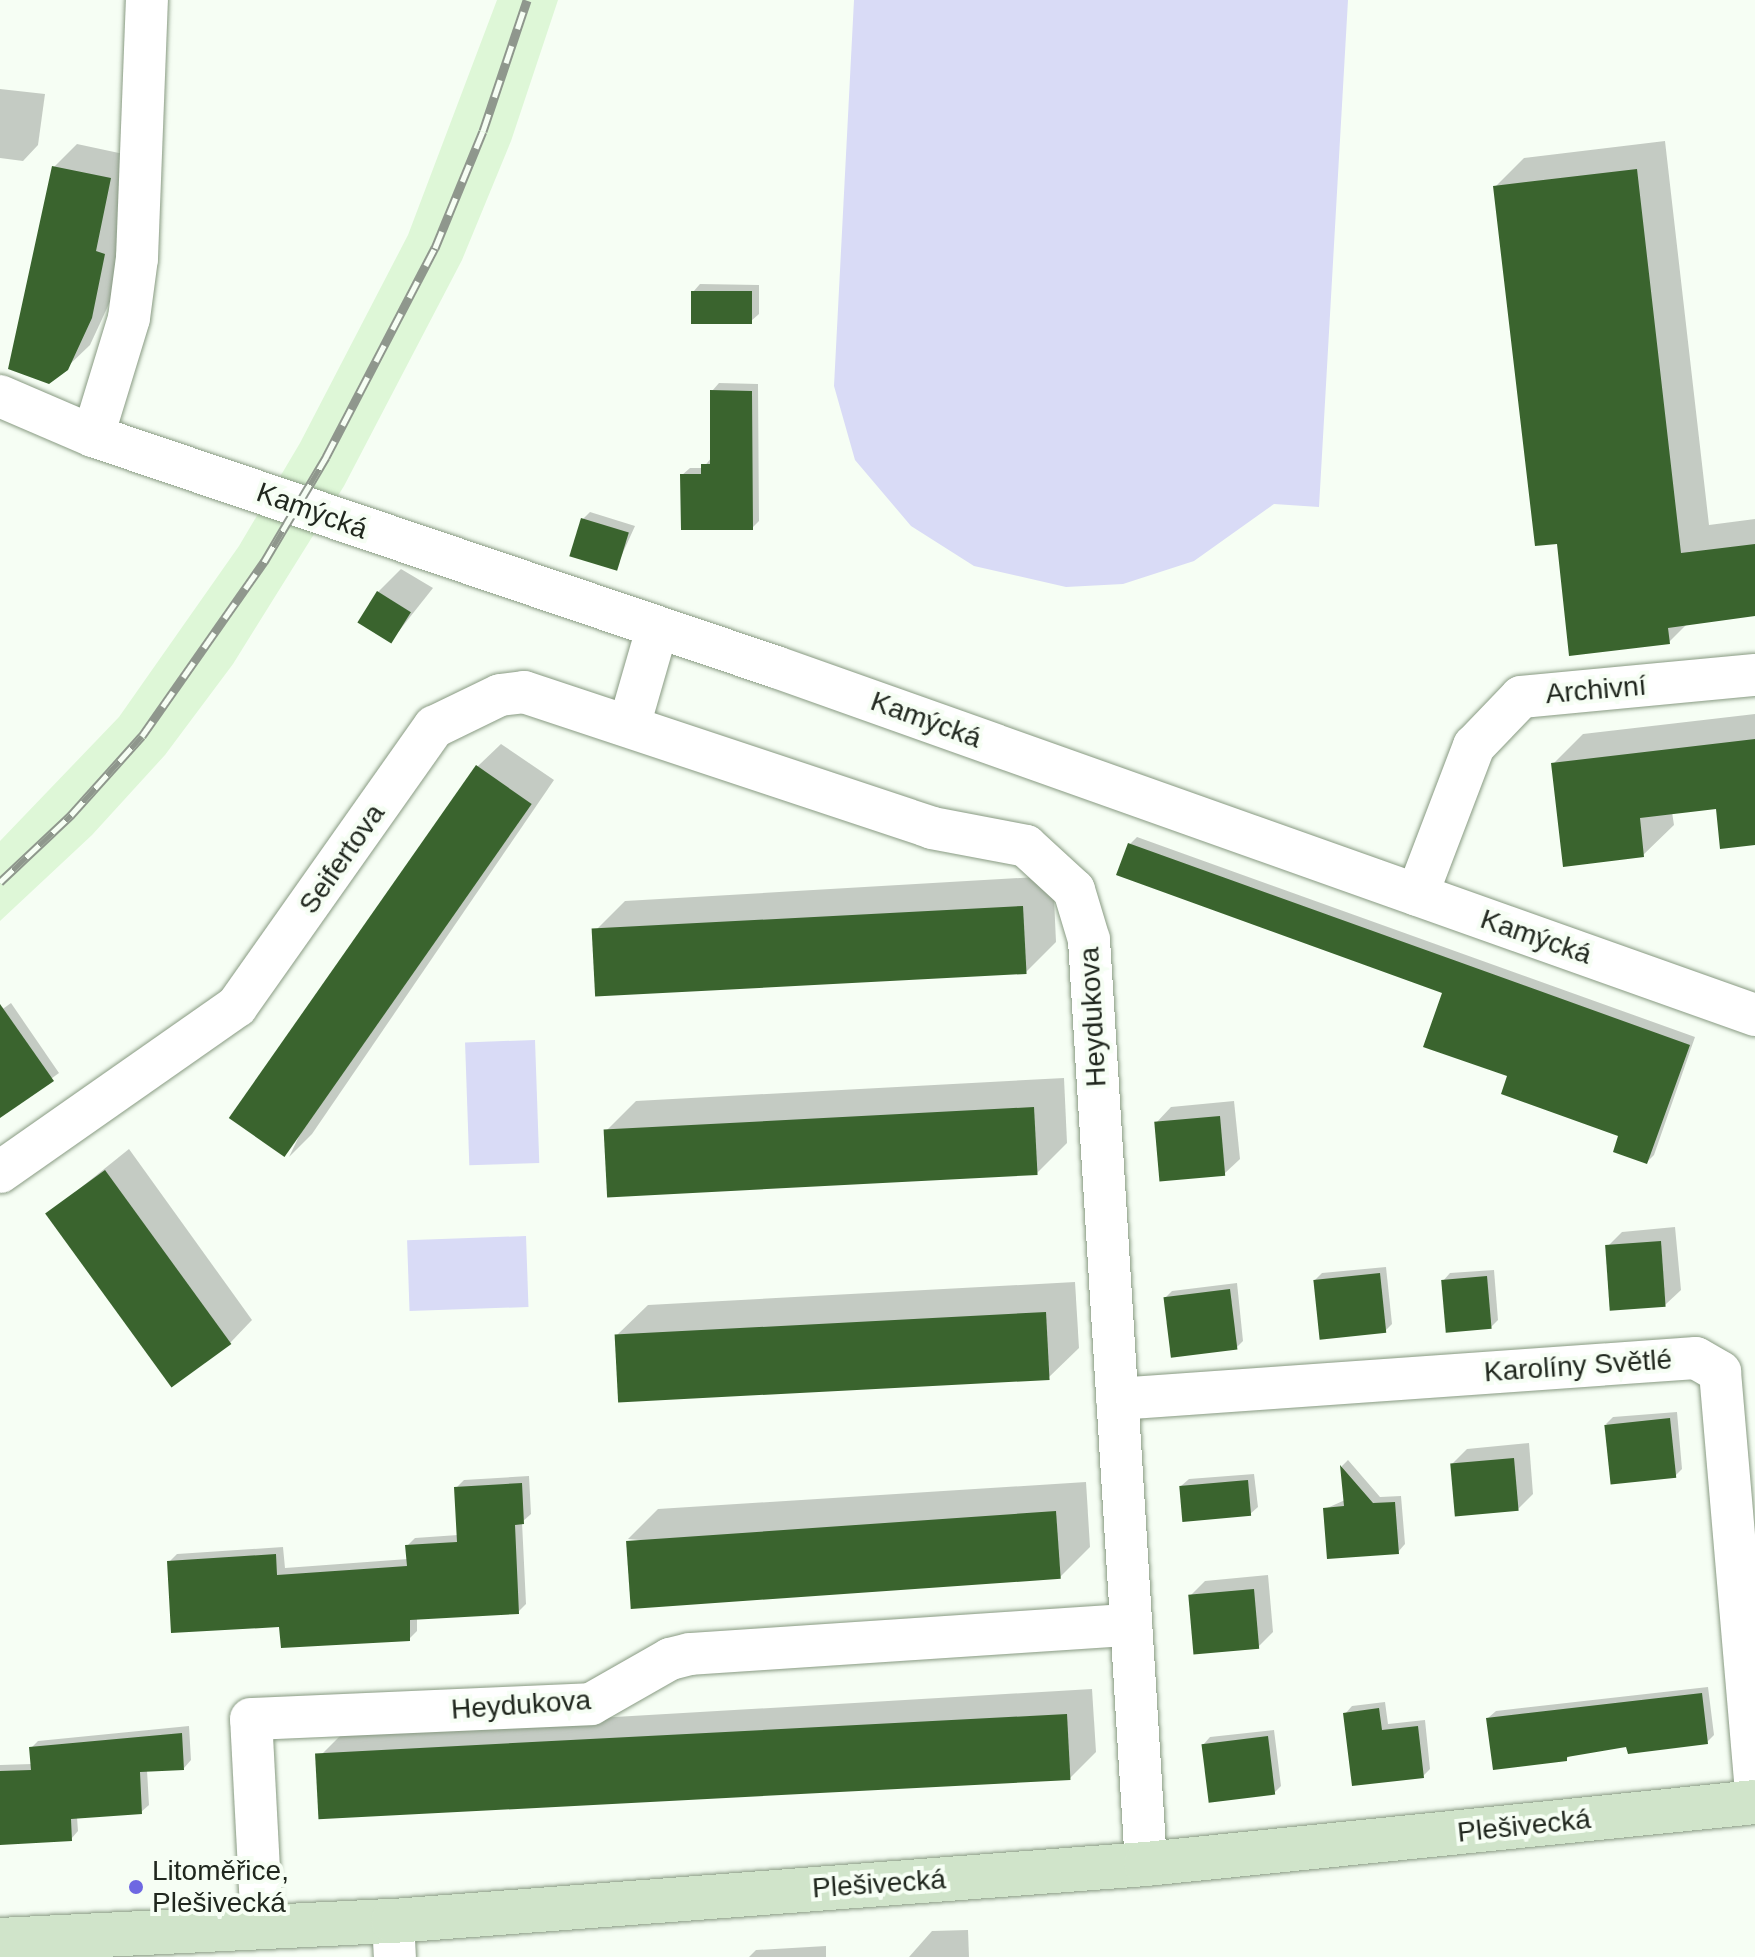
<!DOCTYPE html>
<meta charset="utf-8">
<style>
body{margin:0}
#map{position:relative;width:1755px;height:1957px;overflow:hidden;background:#f6fef4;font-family:Arial,sans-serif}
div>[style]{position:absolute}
.built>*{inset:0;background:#def7d7}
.green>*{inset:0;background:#d9dbf6;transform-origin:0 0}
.shadow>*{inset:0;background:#0003}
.building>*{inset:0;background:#3a642e;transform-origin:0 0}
.roads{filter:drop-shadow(0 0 2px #889a82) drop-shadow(0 0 2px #889a82)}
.street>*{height:42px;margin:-21px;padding:0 21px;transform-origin:21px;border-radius:21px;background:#fff}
.secondary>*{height:44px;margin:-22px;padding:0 22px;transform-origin:22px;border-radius:22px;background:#d0e4ca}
.rail>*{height:9px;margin-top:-4.5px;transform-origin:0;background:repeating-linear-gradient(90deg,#f6fef4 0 18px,#8f978d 0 36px);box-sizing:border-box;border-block:2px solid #8f978d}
.dots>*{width:22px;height:22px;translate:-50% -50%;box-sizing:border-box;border:4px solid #f6fef4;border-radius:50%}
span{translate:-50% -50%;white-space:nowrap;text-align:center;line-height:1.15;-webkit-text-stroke:8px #f6fef4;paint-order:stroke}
.street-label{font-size:28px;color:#20271e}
.poi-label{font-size:28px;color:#20271e}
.left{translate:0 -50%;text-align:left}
</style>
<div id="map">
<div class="built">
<i style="clip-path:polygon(497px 0,558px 0,511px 141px,462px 260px,344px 486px,233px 664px,165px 755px,92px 835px,0 921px,0 841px,119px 717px,239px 546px,300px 443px,408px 235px)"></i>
</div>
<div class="green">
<i style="clip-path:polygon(854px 0,1348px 0,1319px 507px,1274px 504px,1194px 561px,1123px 584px,1066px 587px,974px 566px,911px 526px,855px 460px,834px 386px)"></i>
<i style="left:535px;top:1040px;width:123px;height:70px;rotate:88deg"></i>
<i style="left:526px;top:1236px;width:71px;height:119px;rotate:88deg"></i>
</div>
<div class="shadow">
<i style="clip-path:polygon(0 89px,45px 94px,38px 145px,23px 161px,0 158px)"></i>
<i style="clip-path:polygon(1665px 141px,1709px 525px,1755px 519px,1755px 614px,1687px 624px,1669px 642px,1558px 542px,1495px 187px,1524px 158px)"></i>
<i style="clip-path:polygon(77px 144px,133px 156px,114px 293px,90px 345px,66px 368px,54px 167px)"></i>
<i style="clip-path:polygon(700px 284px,759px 285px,759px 314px,751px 321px,693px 292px)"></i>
<i style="clip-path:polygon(719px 383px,758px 384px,759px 521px,752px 528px,682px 475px,690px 468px,703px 468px,712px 457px,712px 391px)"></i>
<i style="clip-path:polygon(590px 512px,635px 526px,615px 570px,583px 519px)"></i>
<i style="clip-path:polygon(401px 569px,433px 588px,391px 641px,378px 592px)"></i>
<i style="clip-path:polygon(1755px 714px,1755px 843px,1717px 807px,1672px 812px,1674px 825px,1643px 855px,1553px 764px,1583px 734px)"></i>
<i style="clip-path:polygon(501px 744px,554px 780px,312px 1134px,289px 1157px,478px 766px)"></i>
<i style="clip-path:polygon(1137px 837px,1695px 1037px,1654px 1155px,1647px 1162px,1621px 1135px,1510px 1075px,1444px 992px,1130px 844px)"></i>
<i style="clip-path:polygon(1053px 876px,1056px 942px,1026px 972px,594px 932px,625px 901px)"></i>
<i style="clip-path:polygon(11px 1003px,59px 1073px,0 1116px,0 1011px)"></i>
<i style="clip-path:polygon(1064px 1078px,1067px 1143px,1037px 1173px,606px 1131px,636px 1101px)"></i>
<i style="clip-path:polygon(1234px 1101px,1240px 1159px,1224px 1174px,1156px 1123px,1171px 1107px)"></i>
<i style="clip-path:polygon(129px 1149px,252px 1320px,230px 1343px,48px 1214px)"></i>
<i style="clip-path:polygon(1675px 1227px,1681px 1290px,1665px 1305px,1607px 1247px,1622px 1232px)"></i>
<i style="clip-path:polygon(1386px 1267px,1392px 1324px,1385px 1331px,1315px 1280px,1322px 1273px)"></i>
<i style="clip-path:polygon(1494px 1270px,1498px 1320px,1491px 1327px,1443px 1281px,1450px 1273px)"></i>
<i style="clip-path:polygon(1075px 1282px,1079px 1348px,1048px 1378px,617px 1335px,648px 1305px)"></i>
<i style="clip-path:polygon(1237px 1283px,1243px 1341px,1236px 1348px,1165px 1298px,1172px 1291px)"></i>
<i style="clip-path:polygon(1677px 1412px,1682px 1469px,1675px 1476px,1606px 1424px,1613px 1417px)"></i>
<i style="clip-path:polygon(1529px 1443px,1533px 1494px,1518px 1509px,1452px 1464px,1467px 1449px)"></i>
<i style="clip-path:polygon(1348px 1460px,1380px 1497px,1401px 1496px,1405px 1544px,1398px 1552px,1325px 1509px,1345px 1500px,1342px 1466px)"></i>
<i style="clip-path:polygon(1254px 1474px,1258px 1507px,1250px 1514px,1181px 1486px,1189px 1479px)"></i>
<i style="clip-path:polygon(529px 1476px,531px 1514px,522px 1522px,526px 1604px,518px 1612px,417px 1617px,417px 1631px,409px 1639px,281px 1624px,169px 1562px,177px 1554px,283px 1547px,285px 1568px,408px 1559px,407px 1546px,415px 1538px,458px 1535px,456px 1488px,464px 1480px)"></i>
<i style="clip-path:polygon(1086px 1482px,1090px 1547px,1060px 1577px,628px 1539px,658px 1509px)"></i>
<i style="clip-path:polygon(1268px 1575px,1273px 1632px,1258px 1647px,1190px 1596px,1205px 1581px)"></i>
<i style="clip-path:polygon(1708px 1687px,1714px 1735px,1707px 1742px,1628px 1744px,1572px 1754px,1566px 1759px,1488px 1718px,1496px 1711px)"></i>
<i style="clip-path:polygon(1092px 1689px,1096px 1752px,1070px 1778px,317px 1759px,343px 1733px)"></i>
<i style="clip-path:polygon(1385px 1702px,1388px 1724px,1425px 1720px,1430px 1769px,1423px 1776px,1345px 1714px,1352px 1706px)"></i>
<i style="clip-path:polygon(189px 1726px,191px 1760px,184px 1768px,147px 1770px,149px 1805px,141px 1812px,77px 1817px,78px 1831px,71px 1839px,0 1843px,0 1765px,32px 1764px,31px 1748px,38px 1741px)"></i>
<i style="clip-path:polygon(1274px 1730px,1281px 1786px,1274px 1793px,1203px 1745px,1210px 1737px)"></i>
<i style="clip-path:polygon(968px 1930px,969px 1957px,909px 1957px,932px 1931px)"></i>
<i style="clip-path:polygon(826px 1946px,826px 1957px,749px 1957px,756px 1950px)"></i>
</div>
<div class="building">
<i style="clip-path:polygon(52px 166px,111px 178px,96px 251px,105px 254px,92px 318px,68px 370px,49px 384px,8px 369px)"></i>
<i style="clip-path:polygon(1637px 169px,1681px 553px,1755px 544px,1755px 616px,1668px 628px,1670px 644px,1569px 656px,1557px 544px,1535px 546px,1493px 186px)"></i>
<i style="left:691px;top:291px;width:61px;height:33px"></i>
<i style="clip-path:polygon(710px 390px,752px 391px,753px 530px,681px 530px,680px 474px,701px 474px,701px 464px,710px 464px)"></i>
<i style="left:581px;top:518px;width:50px;height:40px;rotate:17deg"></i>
<i style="left:377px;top:591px;width:40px;height:37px;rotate:32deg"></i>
<i style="clip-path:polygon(1755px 739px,1755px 845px,1720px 849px,1716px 809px,1640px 818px,1644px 857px,1563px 867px,1551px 763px)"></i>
<i style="left:476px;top:765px;width:68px;height:431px;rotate:35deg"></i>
<i style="clip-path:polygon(1128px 843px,1690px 1045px,1647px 1164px,1613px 1152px,1618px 1136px,1501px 1094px,1507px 1076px,1423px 1047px,1442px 993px,1116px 875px)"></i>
<i style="left:1023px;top:906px;width:68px;height:432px;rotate:87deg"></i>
<i style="clip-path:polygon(0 1004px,54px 1081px,0 1118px)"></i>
<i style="left:1034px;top:1107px;width:68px;height:431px;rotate:87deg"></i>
<i style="left:1220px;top:1116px;width:60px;height:66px;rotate:85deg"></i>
<i style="left:105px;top:1170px;width:215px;height:74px;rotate:54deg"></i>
<i style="left:1661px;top:1241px;width:66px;height:56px;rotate:86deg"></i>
<i style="left:1380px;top:1273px;width:60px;height:67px;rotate:84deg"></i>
<i style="left:1487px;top:1276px;width:53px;height:46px;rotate:85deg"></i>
<i style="left:1230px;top:1289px;width:61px;height:67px;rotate:83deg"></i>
<i style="left:1046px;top:1312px;width:68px;height:432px;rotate:87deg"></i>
<i style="left:1670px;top:1418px;width:60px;height:66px;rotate:84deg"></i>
<i style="left:1514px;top:1458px;width:53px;height:64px;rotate:85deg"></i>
<i style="clip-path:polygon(1340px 1465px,1373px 1503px,1395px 1502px,1399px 1554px,1327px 1559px,1323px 1508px,1344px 1506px)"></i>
<i style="left:1248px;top:1480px;width:36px;height:69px;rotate:85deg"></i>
<i style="clip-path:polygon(522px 1483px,524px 1524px,515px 1525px,519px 1614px,410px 1620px,410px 1641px,281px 1648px,279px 1627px,171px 1633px,167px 1561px,276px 1554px,277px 1575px,407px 1566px,405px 1545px,457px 1542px,454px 1487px)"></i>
<i style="left:1056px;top:1511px;width:68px;height:431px;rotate:86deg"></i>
<i style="left:1254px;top:1589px;width:60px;height:66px;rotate:85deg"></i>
<i style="clip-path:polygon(1702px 1693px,1708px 1744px,1628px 1754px,1626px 1747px,1567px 1757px,1567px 1761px,1493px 1770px,1486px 1718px)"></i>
<i style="clip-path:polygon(1379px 1708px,1382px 1730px,1418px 1726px,1424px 1778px,1352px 1786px,1343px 1713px)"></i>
<i style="left:1067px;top:1714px;width:66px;height:753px;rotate:87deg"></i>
<i style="clip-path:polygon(182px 1733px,184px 1770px,140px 1772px,142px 1814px,71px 1819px,72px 1841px,0 1845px,0 1771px,31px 1770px,29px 1747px)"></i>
<i style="left:1268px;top:1736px;width:59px;height:67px;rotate:83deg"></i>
</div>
<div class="roads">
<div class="street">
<i style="left:0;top:396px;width:101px;rotate:23.3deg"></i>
<i style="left:93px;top:436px;width:721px;rotate:18.69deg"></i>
<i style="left:776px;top:667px;width:1039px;rotate:19.57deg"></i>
<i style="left:93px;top:436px;width:123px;rotate:-73deg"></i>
<i style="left:129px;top:318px;width:61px;rotate:-82.4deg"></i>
<i style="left:137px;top:258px;width:258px;rotate:-87.8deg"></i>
<i style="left:629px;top:726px;width:101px;rotate:-73.9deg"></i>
<i style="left:1417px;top:895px;width:160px;rotate:-69.1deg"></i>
<i style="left:1474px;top:746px;width:68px;rotate:-46.2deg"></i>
<i style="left:1521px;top:697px;width:235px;rotate:-5.4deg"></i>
<i style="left:0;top:1172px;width:289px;rotate:-35deg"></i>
<i style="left:237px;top:1006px;width:342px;rotate:-54.8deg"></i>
<i style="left:434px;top:727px;width:73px;rotate:-25.9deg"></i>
<i style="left:500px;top:695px;width:24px;rotate:-7deg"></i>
<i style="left:524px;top:692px;width:430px;rotate:18.4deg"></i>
<i style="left:932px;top:828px;width:96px;rotate:10.8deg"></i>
<i style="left:1026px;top:846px;width:65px;rotate:42.5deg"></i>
<i style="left:1074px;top:890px;width:52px;rotate:73.3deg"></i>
<i style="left:1089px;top:940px;width:926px;rotate:86.47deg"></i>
<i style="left:1117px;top:1399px;width:580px;rotate:-4.05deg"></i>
<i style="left:1696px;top:1358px;width:28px;rotate:30deg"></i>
<i style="left:1720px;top:1372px;width:412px;rotate:85.1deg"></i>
<i style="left:393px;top:1921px;width:36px;rotate:87deg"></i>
<i style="left:262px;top:1927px;width:208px;rotate:-93deg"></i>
<i style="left:251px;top:1719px;width:340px;rotate:-2.5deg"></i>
<i style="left:591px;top:1704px;width:91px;rotate:-29.7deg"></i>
<i style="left:670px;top:1659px;width:21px;rotate:-14deg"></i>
<i style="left:690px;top:1654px;width:442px;rotate:-3.8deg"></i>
</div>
<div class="secondary">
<i style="left:0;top:1940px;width:393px;rotate:-2.8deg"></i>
<i style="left:393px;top:1921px;width:755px;rotate:-4.33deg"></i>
<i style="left:1146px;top:1864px;width:612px;rotate:-5.81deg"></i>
</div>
</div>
<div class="rail">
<i style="left:0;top:882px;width:98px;rotate:-43.3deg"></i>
<i style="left:71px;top:815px;width:106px;rotate:-48.1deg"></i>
<i style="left:142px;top:736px;width:213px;rotate:-55deg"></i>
<i style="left:264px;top:562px;width:122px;rotate:-59.4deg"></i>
<i style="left:326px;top:457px;width:236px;rotate:-62.5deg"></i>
<i style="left:435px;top:248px;width:126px;rotate:-67.7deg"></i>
<i style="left:483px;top:131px;width:138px;rotate:-71.4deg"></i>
</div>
<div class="dots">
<i style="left:136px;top:1887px;background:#6e68e2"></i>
</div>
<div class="street-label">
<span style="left:312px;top:511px;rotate:20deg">Kamýcká</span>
<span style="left:1596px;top:690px;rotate:-5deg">Archivní</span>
<span style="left:926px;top:720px;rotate:20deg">Kamýcká</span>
<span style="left:342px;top:859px;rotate:-55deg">Seifertova</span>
<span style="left:1536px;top:937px;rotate:19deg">Kamýcká</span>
<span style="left:1093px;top:1017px;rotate:-93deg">Heydukova</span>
<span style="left:1578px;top:1366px;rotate:-4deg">Karolíny Světlé</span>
<span style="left:521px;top:1705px;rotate:-4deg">Heydukova</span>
<span style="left:1524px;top:1826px;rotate:-6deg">Plešivecká</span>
<span style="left:879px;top:1884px;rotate:-4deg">Plešivecká</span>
</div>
<div class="poi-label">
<span class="left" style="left:152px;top:1887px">Litoměřice,<br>Plešivecká</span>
</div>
</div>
